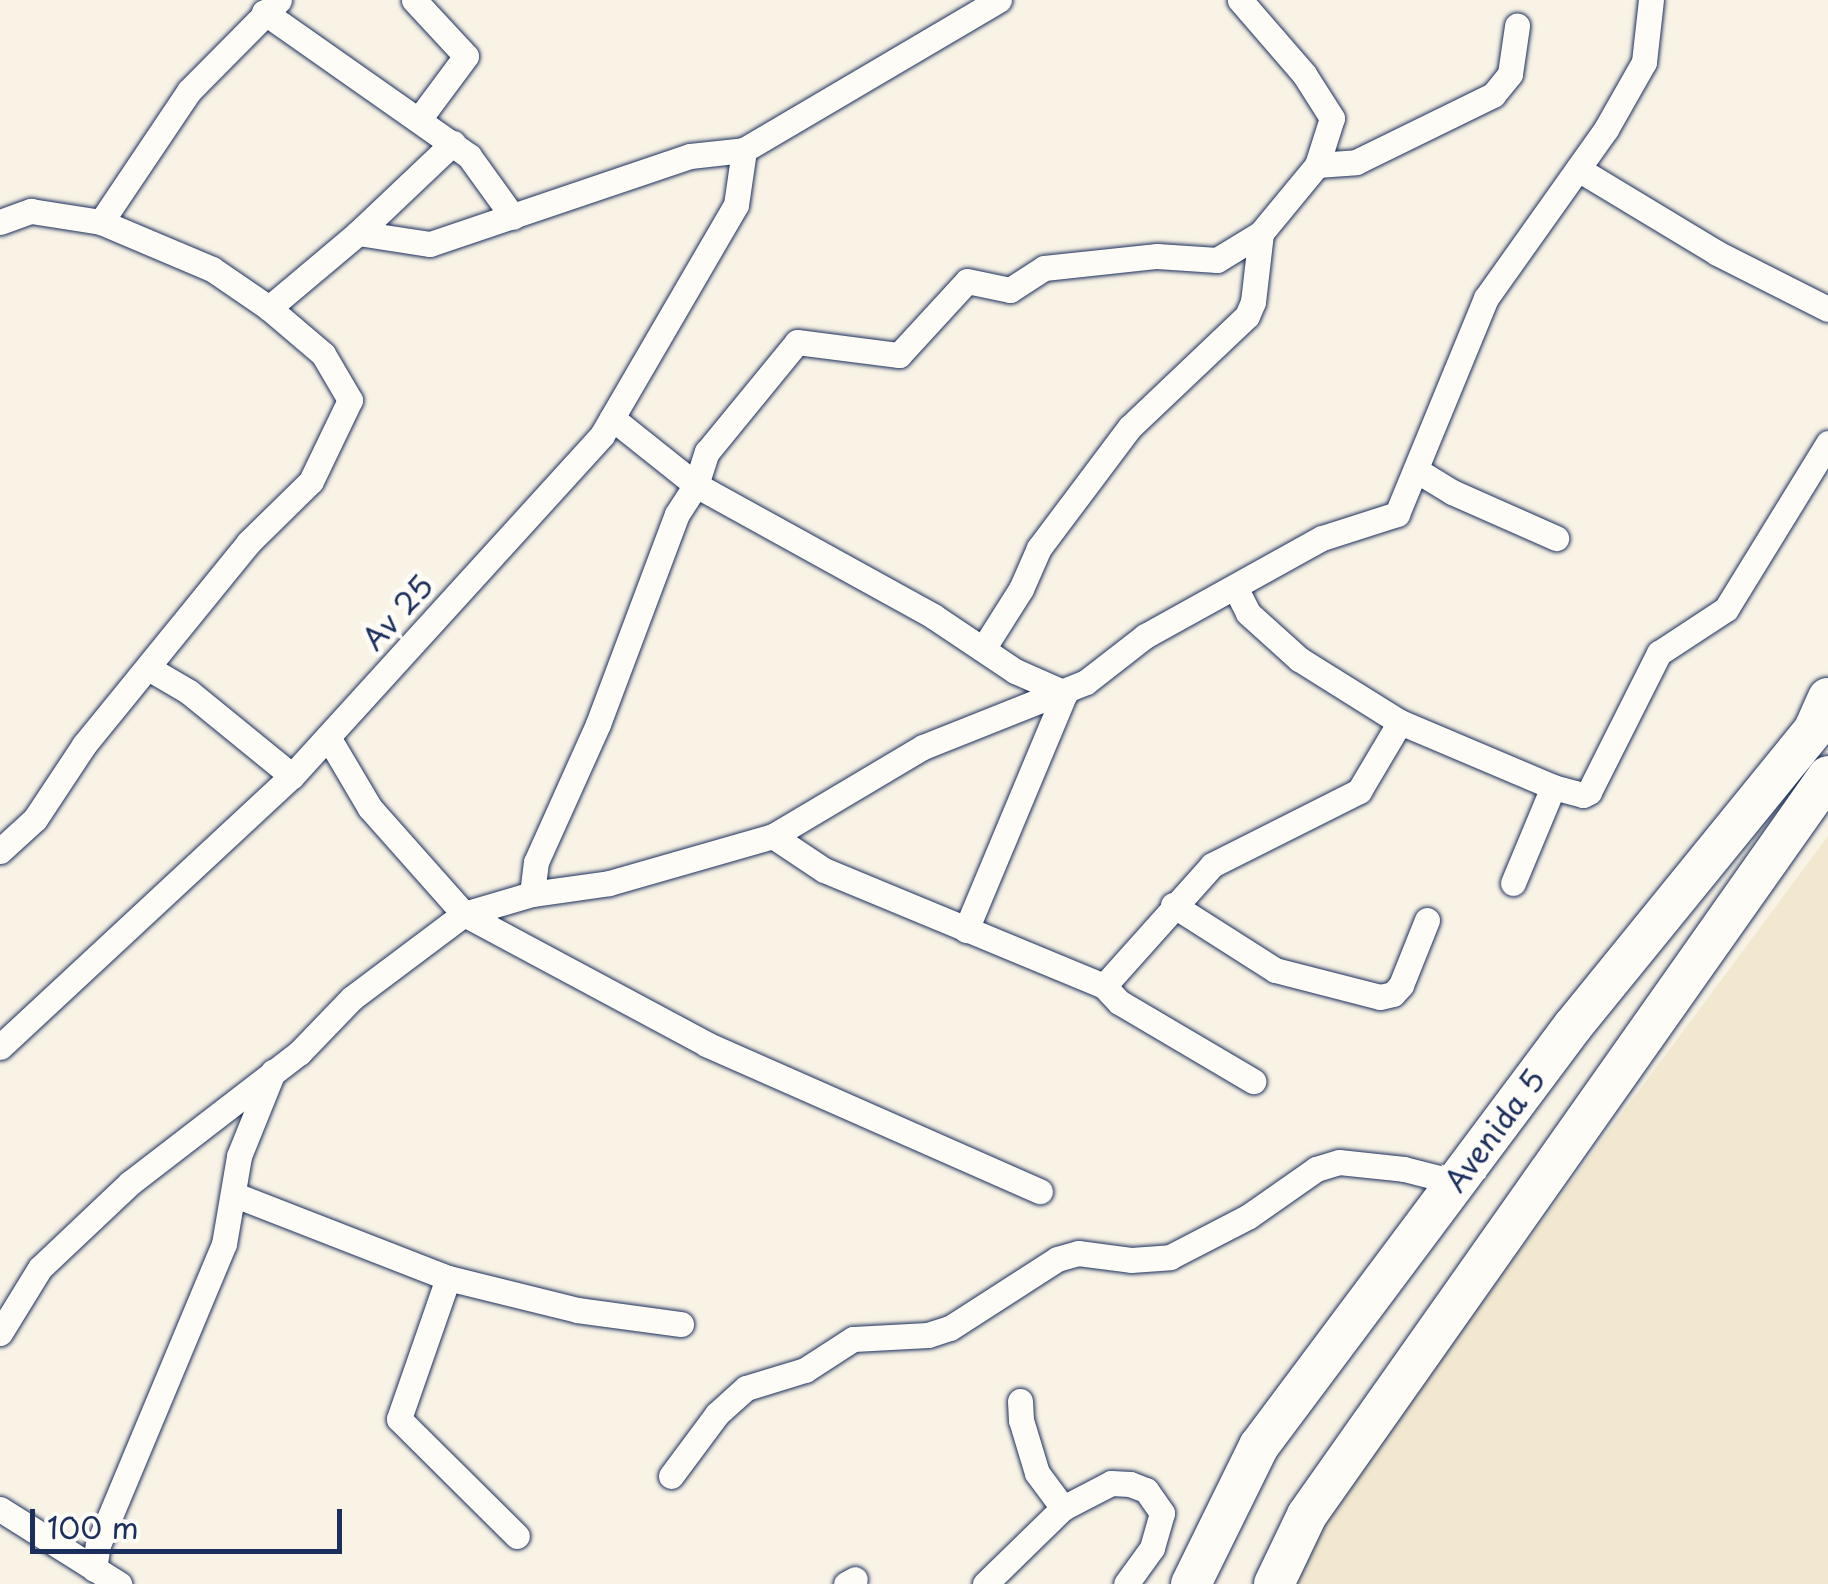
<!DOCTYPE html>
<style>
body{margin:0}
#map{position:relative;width:1828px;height:1584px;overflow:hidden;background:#f8f3e5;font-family:"Playpen Sans",sans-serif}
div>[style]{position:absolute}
.built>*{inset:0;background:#f2e8cf}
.roads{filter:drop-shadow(0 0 2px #1b2f5e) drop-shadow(0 0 2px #1b2f5e)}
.street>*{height:25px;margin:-12.5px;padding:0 12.5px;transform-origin:12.5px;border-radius:12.5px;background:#fdfcf7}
.primary>*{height:40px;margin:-20px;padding:0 20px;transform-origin:20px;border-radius:20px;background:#fdfcf7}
span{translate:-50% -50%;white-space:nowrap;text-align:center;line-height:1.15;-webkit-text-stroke:10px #fdfcf7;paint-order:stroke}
.street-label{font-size:30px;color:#1b2f5e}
.scale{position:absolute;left:30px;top:1509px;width:312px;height:45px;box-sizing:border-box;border:5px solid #1b2f5e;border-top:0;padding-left:12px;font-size:30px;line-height:35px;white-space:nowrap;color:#1b2f5e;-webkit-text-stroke:8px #fdfcf7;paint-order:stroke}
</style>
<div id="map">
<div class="built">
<i style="clip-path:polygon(1828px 836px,1828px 1584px,1290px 1584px,1321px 1519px)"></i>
</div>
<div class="roads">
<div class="street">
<i style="left:414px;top:0;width:76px;rotate:47.1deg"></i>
<i style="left:466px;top:56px;width:77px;rotate:126.6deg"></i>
<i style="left:264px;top:12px;width:251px;rotate:35.1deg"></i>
<i style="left:469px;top:156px;width:75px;rotate:54.2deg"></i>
<i style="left:1317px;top:165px;width:39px;rotate:-4deg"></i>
<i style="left:1356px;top:162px;width:153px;rotate:-26.1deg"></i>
<i style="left:1493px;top:95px;width:27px;rotate:-51deg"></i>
<i style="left:1510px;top:74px;width:49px;rotate:-81.7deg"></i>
<i style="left:1578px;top:169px;width:162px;rotate:31.1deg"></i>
<i style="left:1717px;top:253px;width:124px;rotate:26.8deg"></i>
<i style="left:0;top:222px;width:33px;rotate:-20deg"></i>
<i style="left:31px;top:211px;width:71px;rotate:8.9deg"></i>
<i style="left:101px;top:222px;width:158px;rotate:-56.1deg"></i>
<i style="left:189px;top:91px;width:128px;rotate:-45.3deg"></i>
<i style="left:358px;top:233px;width:73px;rotate:8.7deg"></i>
<i style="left:430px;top:244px;width:274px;rotate:-18.7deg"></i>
<i style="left:690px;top:156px;width:54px;rotate:-6.3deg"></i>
<i style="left:744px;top:150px;width:296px;rotate:-30.5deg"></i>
<i style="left:269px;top:308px;width:116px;rotate:-40.1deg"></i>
<i style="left:358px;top:233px;width:131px;rotate:-43.5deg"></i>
<i style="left:612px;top:418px;width:107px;rotate:38.6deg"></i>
<i style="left:696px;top:485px;width:271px;rotate:28.9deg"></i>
<i style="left:933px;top:616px;width:99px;rotate:33.9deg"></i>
<i style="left:1015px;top:671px;width:55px;rotate:23.7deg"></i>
<i style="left:1065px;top:693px;width:257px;rotate:112.7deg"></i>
<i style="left:1416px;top:470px;width:42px;rotate:31.4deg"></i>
<i style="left:1452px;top:492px;width:114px;rotate:23.9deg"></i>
<i style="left:1235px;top:587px;width:29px;rotate:63deg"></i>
<i style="left:1248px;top:613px;width:69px;rotate:42deg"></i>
<i style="left:1299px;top:659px;width:119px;rotate:32deg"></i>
<i style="left:1400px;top:722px;width:166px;rotate:23deg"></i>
<i style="left:1553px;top:787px;width:31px;rotate:15deg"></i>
<i style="left:1583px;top:795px;width:7px;rotate:-27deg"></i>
<i style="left:1589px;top:792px;width:156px;rotate:-63.3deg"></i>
<i style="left:1659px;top:653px;width:80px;rotate:-33.3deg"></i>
<i style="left:1726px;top:609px;width:195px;rotate:-58.4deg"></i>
<i style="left:983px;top:649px;width:71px;rotate:-57.7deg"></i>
<i style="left:1021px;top:589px;width:45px;rotate:-66.3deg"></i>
<i style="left:1039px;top:548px;width:151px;rotate:-53.1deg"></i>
<i style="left:1130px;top:427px;width:161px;rotate:-43.5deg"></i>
<i style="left:1247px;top:316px;width:15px;rotate:-67deg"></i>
<i style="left:1253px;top:302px;width:69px;rotate:-83.4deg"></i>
<i style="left:150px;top:669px;width:45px;rotate:30.5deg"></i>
<i style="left:189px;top:692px;width:133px;rotate:39.2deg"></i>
<i style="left:328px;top:737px;width:82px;rotate:59.4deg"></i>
<i style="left:370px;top:808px;width:142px;rotate:48.4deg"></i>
<i style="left:464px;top:914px;width:275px;rotate:28.2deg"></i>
<i style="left:706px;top:1044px;width:365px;rotate:23.8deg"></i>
<i style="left:773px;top:836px;width:61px;rotate:33.7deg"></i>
<i style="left:824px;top:870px;width:303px;rotate:22.5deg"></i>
<i style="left:1104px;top:986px;width:22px;rotate:47deg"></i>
<i style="left:1119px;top:1002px;width:156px;rotate:30.5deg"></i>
<i style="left:0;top:851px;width:47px;rotate:-42.4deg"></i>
<i style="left:35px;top:819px;width:89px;rotate:-56.5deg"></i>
<i style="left:84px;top:745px;width:260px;rotate:-50.9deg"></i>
<i style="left:248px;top:543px;width:88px;rotate:-44.5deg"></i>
<i style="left:311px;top:481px;width:90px;rotate:-64.3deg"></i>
<i style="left:350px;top:400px;width:53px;rotate:-120.4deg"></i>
<i style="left:323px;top:354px;width:71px;rotate:-139.6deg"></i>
<i style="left:269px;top:308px;width:69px;rotate:-145.6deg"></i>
<i style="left:212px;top:269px;width:121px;rotate:-157.1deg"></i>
<i style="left:1513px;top:883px;width:104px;rotate:-67.4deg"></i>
<i style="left:532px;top:894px;width:32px;rotate:-83deg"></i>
<i style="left:536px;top:862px;width:151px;rotate:-65.8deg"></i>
<i style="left:598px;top:724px;width:224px;rotate:-69.4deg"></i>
<i style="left:677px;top:514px;width:35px;rotate:-57deg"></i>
<i style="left:696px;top:485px;width:35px;rotate:-72deg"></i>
<i style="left:707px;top:452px;width:142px;rotate:-50.7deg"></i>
<i style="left:797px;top:342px;width:103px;rotate:7.3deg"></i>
<i style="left:899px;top:355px;width:100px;rotate:-47.4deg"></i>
<i style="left:967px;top:281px;width:44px;rotate:11.8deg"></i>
<i style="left:1010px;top:290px;width:40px;rotate:-32.9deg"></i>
<i style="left:1044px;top:268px;width:114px;rotate:-6.1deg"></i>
<i style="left:1157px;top:256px;width:60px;rotate:3.8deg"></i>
<i style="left:1217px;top:260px;width:52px;rotate:-31.5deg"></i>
<i style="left:1261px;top:233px;width:88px;rotate:-50.5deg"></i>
<i style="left:1317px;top:165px;width:49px;rotate:-72.3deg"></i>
<i style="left:1332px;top:118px;width:52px;rotate:-122.5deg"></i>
<i style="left:1304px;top:74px;width:98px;rotate:-130.9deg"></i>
<i style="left:1173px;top:905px;width:121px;rotate:32.5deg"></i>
<i style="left:1275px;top:970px;width:108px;rotate:14.4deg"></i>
<i style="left:1380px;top:997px;width:13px;rotate:-13deg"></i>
<i style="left:1393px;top:994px;width:12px;rotate:-48deg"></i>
<i style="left:1401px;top:985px;width:70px;rotate:-68.2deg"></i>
<i style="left:1104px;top:986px;width:162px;rotate:-48.2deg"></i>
<i style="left:1212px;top:865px;width:165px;rotate:-26.7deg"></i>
<i style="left:1359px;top:791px;width:80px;rotate:-59.3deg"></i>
<i style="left:0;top:1047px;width:398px;rotate:-42.9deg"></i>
<i style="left:292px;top:776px;width:461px;rotate:-47.7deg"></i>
<i style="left:602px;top:435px;width:266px;rotate:-59.8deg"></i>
<i style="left:736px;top:205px;width:56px;rotate:-81.7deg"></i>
<i style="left:235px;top:1195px;width:229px;rotate:21.3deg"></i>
<i style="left:448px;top:1278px;width:133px;rotate:13.9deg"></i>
<i style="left:577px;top:1310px;width:105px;rotate:7.7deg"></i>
<i style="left:448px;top:1278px;width:149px;rotate:109.2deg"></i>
<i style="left:399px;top:1419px;width:166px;rotate:44.8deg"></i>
<i style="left:0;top:1333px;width:76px;rotate:-58.4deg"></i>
<i style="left:40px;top:1268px;width:124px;rotate:-43.4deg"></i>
<i style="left:130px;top:1183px;width:213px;rotate:-37.6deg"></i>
<i style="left:299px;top:1053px;width:76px;rotate:-46.1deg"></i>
<i style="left:352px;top:998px;width:140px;rotate:-36.9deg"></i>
<i style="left:464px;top:914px;width:71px;rotate:-16.4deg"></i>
<i style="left:532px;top:894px;width:78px;rotate:-8.1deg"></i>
<i style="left:609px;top:883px;width:171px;rotate:-16deg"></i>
<i style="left:773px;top:836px;width:174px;rotate:-30.7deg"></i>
<i style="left:923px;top:747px;width:175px;rotate:-21.7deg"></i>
<i style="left:1086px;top:682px;width:75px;rotate:-37.9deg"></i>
<i style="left:1145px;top:636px;width:202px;rotate:-29deg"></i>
<i style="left:1322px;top:538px;width:79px;rotate:-17.7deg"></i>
<i style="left:1397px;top:514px;width:234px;rotate:-67.6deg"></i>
<i style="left:1486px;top:298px;width:207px;rotate:-54.6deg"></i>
<i style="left:1606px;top:129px;width:77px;rotate:-60.4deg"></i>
<i style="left:1644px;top:62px;width:62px;rotate:-83.6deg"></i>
<i style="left:1020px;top:1401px;width:19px;rotate:87deg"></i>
<i style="left:1021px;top:1420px;width:55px;rotate:73.2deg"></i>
<i style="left:1037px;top:1473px;width:44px;rotate:53.4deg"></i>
<i style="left:671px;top:1476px;width:77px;rotate:-53.4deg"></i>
<i style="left:717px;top:1414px;width:39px;rotate:-42deg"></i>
<i style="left:746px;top:1388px;width:62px;rotate:-17deg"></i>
<i style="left:805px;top:1370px;width:57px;rotate:-32.9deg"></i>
<i style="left:853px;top:1339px;width:75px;rotate:-3.1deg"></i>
<i style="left:928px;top:1335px;width:23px;rotate:-18deg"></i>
<i style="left:950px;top:1328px;width:127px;rotate:-32.8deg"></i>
<i style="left:1057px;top:1259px;width:22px;rotate:-16deg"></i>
<i style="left:1078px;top:1253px;width:53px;rotate:7.5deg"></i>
<i style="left:1131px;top:1260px;width:39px;rotate:-4deg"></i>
<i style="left:1170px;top:1257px;width:89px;rotate:-27.4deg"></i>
<i style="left:1249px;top:1216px;width:82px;rotate:-35deg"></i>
<i style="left:1316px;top:1169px;width:24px;rotate:-17deg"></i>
<i style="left:1339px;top:1162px;width:65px;rotate:6.1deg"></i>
<i style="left:1404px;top:1169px;width:53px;rotate:14.3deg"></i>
<i style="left:0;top:1509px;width:141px;rotate:32.2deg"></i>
<i style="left:94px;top:1569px;width:24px;rotate:-81deg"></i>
<i style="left:98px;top:1545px;width:326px;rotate:-67.3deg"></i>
<i style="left:224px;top:1244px;width:89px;rotate:-80.3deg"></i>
<i style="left:239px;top:1156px;width:91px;rotate:-68deg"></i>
<i style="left:846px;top:1584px;width:10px;rotate:-29deg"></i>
<i style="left:985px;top:1584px;width:109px;rotate:-44.3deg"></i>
<i style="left:1063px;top:1508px;width:54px;rotate:-27.5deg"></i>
<i style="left:1111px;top:1483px;width:19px;rotate:3deg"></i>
<i style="left:1130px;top:1484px;width:17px;rotate:21deg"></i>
<i style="left:1146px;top:1490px;width:28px;rotate:55deg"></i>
<i style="left:1162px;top:1513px;width:36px;rotate:106deg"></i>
<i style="left:1152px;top:1548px;width:44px;rotate:125.8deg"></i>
</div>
<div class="primary">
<i style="left:1191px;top:1584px;width:154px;rotate:-63.8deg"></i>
<i style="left:1259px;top:1446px;width:524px;rotate:-53.22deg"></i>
<i style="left:1573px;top:1026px;width:382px;rotate:-50.9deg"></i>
<i style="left:1814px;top:729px;width:34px;rotate:-66deg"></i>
<i style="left:1274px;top:1584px;width:76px;rotate:-64.4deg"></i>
<i style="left:1307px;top:1515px;width:904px;rotate:-54.82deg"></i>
</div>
</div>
<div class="street-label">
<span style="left:397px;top:612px;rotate:-48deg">Av 25</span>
<span style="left:1494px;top:1130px;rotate:-53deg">Avenida 5</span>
</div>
<div class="scale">100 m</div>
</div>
